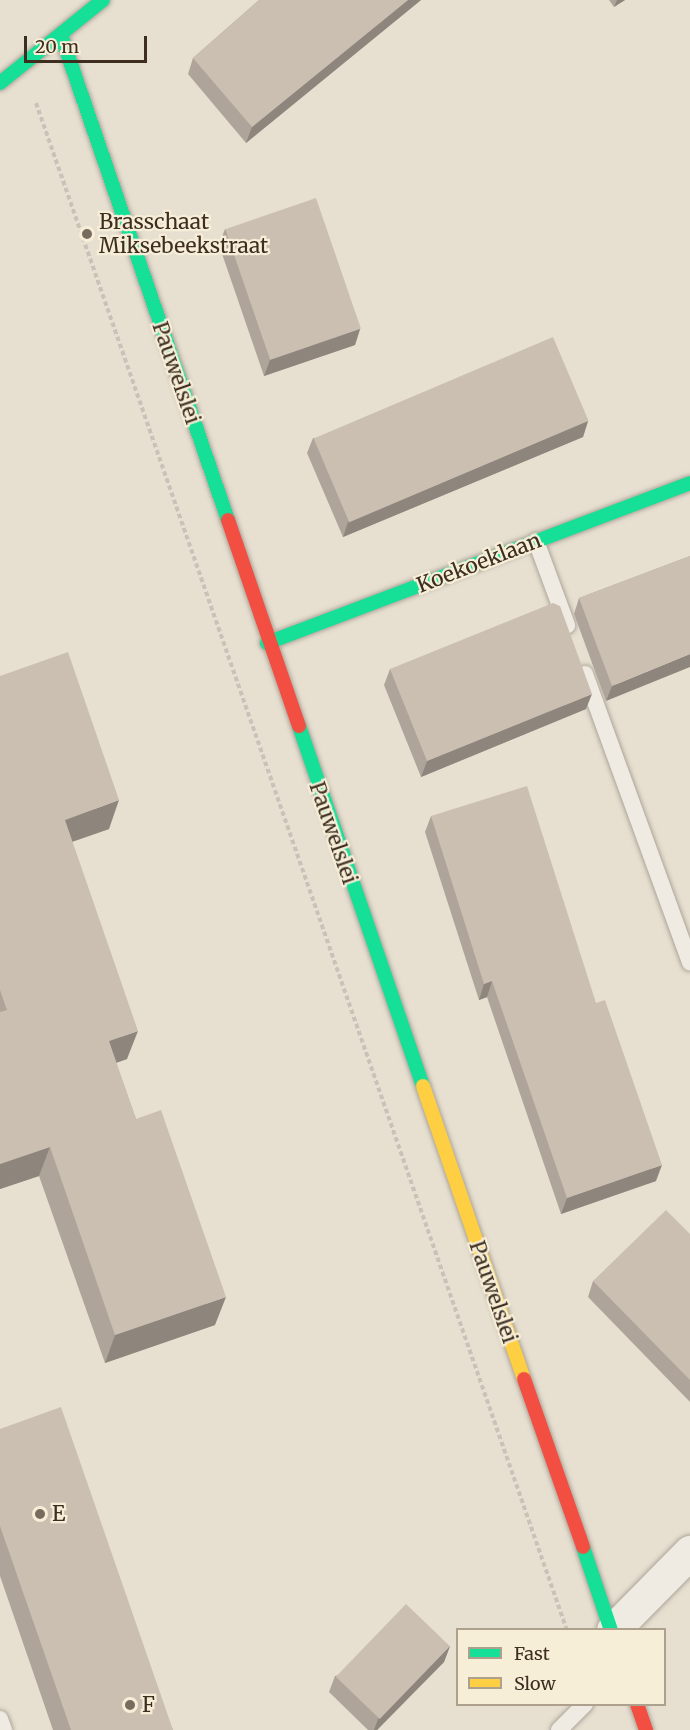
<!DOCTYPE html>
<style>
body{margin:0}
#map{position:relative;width:690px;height:1730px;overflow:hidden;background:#e7e0d1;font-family:Merriweather,serif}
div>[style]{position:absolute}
.path>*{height:4px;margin-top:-2px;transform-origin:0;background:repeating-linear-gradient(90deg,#c8c2b9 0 4.5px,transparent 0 7.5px)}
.roads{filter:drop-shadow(0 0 2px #ada599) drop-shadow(0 0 2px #ada599)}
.lane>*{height:16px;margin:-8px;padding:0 8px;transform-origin:8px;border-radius:8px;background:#efebe3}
.street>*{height:33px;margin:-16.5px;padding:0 16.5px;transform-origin:16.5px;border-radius:16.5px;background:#efebe3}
.fast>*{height:14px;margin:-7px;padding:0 7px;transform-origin:7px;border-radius:7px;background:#16e098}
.slow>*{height:14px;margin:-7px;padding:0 7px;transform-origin:7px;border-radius:7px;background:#ffcf43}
.jam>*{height:14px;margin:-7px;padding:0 7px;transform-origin:7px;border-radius:7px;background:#f24e42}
.wall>*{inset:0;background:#afa499}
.shaded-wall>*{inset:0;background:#8e867d}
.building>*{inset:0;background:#cbbfb2;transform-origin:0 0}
.dots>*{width:16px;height:16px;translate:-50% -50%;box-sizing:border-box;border:3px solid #f7eed8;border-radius:50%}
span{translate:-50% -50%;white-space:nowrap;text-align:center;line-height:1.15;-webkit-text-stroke:4.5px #f7eed8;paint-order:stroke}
.poi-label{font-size:21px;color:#3d2e20}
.left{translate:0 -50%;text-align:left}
.street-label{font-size:21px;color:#3d2e20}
.legend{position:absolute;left:456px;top:1628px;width:210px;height:78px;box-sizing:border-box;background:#f7eed8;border:2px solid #ada18e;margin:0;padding:8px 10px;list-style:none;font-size:18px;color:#3d2e20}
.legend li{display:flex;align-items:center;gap:12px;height:30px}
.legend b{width:30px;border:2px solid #ada18e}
.scale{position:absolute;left:24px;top:36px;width:123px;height:27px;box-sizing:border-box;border:3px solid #3d2e20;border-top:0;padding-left:8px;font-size:18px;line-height:21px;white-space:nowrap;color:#3d2e20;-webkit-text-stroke:4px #f7eed8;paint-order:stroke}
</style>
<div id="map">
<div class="path">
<i style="left:36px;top:103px;width:1617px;rotate:70.83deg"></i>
</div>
<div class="roads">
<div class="lane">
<i style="left:536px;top:541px;width:90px;rotate:69.7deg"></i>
<i style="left:585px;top:674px;width:307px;rotate:70deg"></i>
<i style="left:0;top:1719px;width:12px;rotate:70deg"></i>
<i style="left:559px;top:1730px;width:37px;rotate:-45deg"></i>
</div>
<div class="street">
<i style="left:613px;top:1630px;width:110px;rotate:-45.4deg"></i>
</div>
<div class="fast">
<i style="left:61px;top:35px;width:513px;rotate:71deg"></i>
<i style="left:0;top:83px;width:132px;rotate:-38.9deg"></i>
<i style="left:267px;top:643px;width:452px;rotate:-20.7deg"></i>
<i style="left:299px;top:726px;width:381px;rotate:71deg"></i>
<i style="left:583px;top:1547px;width:88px;rotate:71.4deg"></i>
</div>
<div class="slow">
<i style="left:423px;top:1086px;width:310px;rotate:71deg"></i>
</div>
<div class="jam">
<i style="left:228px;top:520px;width:218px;rotate:71deg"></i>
<i style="left:524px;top:1379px;width:178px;rotate:70.6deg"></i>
<i style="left:637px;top:1704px;width:28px;rotate:71deg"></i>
</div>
</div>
<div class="wall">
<i style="clip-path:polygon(259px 0,421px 0,246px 143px,188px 74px,193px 58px)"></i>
<i style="clip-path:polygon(609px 0,625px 0,614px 7px)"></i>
<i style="clip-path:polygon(225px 229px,360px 329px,355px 345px,264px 376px,219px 245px)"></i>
<i style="clip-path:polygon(588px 421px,583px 437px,343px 537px,307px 453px,313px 438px)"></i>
<i style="clip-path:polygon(690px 556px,606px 701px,574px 614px,579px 598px)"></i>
<i style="clip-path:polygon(390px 669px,586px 709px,421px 777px,384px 685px)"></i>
<i style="clip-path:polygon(0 676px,109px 829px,72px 842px,127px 1059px,116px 1063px,136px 1119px,215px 1325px,105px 1363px,39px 1176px,0 1189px)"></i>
<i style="clip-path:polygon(431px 816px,596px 1003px,656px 1181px,561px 1214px,487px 997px,479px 1000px,425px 832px)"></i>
<i style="clip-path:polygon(690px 1234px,690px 1402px,588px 1297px,593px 1281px)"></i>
<i style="clip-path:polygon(0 1429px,173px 1730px,53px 1730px,0 1576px)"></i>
<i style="clip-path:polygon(450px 1646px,444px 1662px,377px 1730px,368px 1730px,329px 1692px,335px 1676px)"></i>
</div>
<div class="shaded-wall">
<i style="clip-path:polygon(408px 0,421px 0,246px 143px,252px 127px)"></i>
<i style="clip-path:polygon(617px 0,625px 0,614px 7px)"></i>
<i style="clip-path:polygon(360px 329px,355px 345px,264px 376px,270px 360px)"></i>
<i style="clip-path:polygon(588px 421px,583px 437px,343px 537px,348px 522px)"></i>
<i style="clip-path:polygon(690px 654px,690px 667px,606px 701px,612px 686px)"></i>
<i style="clip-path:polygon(592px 694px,586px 709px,421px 777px,427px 761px)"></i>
<i style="clip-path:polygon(119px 800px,109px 829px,54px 848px,65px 820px)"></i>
<i style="clip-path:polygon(492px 981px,487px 997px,479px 1000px,484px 984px)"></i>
<i style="clip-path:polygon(138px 1031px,127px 1059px,98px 1069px,109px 1041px)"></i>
<i style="clip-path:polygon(50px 1147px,39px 1176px,0 1189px,0 1164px)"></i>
<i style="clip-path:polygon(662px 1165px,656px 1181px,561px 1214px,567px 1198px)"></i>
<i style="clip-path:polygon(226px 1297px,215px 1325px,105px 1363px,115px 1335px)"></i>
<i style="clip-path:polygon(450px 1646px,444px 1662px,377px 1730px,374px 1730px,378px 1719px)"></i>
</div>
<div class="building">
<i style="clip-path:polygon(259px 0,408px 0,252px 127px,193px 58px)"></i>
<i style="left:316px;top:198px;width:138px;height:96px;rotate:71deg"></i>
<i style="left:553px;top:337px;width:91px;height:260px;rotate:67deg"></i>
<i style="clip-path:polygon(690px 556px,690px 654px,612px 686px,579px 598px)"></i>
<i style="clip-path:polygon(553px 603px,560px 606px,592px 694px,427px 761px,390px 669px)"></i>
<i style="clip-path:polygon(68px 652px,119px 800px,65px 820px,138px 1031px,109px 1041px,136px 1119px,161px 1110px,226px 1297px,115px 1335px,50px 1147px,0 1164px,0 1012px,7px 1010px,0 990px,0 676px)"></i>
<i style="clip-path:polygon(527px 786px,596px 1003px,605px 1000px,662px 1165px,567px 1198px,492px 981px,484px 984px,431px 816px)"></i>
<i style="clip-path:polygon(666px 1210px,690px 1234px,690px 1380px,593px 1281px)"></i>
<i style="clip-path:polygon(61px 1407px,173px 1730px,71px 1730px,0 1526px,0 1429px)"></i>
<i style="left:406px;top:1604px;width:61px;height:101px;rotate:44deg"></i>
</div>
<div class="dots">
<i style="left:87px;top:234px;background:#786c5e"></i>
<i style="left:40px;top:1514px;background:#786c5e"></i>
<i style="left:130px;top:1705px;background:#786c5e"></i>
</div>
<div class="poi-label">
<span class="left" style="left:99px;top:234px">Brasschaat<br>Miksebeekstraat</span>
<span class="left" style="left:52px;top:1514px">E</span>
<span class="left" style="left:142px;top:1705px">F</span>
</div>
<div class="street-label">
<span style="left:176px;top:373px;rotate:71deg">Pauwelslei</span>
<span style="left:479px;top:563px;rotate:-21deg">Koekoeklaan</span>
<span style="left:333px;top:833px;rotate:71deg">Pauwelslei</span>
<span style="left:493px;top:1292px;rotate:71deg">Pauwelslei</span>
</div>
<ul class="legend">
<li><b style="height:8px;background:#16e098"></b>Fast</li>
<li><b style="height:8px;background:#ffcf43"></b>Slow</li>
</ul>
<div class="scale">20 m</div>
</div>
